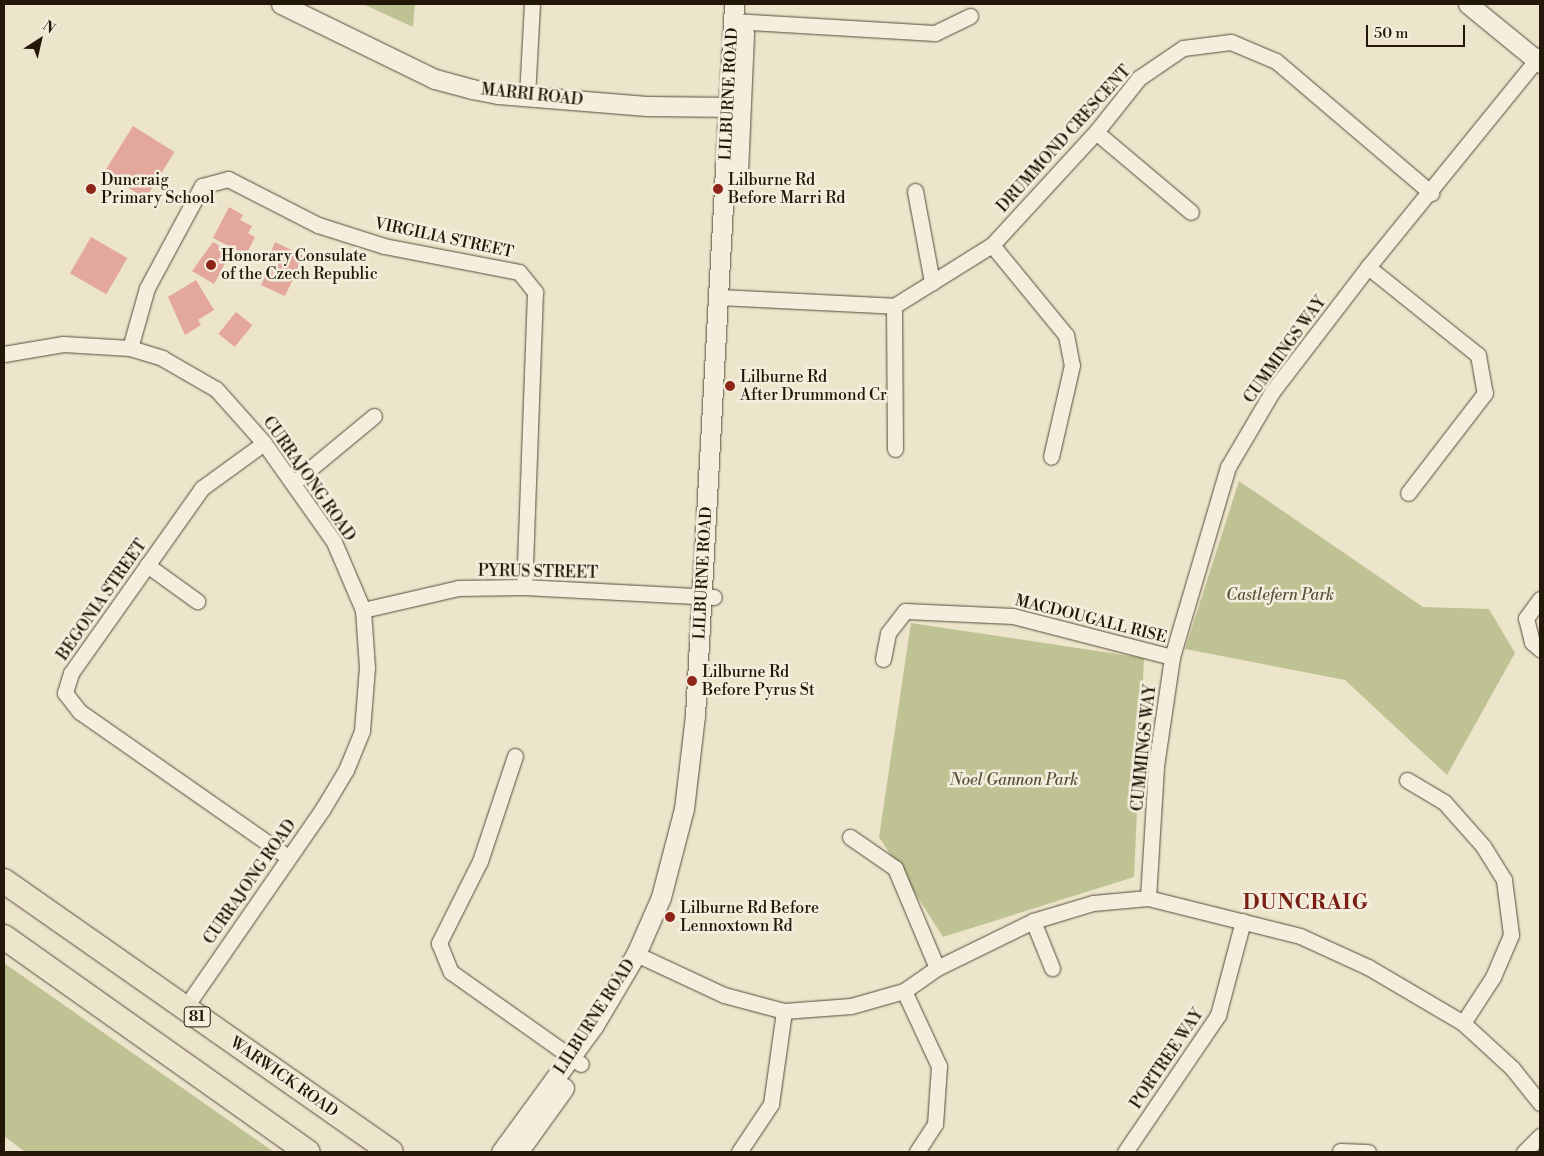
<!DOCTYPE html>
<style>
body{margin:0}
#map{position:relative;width:1544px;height:1156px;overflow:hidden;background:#ede5cb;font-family:"Libre Bodoni",serif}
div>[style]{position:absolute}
.green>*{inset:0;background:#bfc293}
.building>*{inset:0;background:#e3a79d;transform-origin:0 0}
.roads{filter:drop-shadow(0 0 1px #554a3a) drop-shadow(0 0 1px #554a3a)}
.minor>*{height:15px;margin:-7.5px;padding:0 7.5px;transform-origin:7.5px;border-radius:7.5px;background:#f3eedd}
.tertiary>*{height:19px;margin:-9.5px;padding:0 9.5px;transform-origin:9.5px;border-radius:9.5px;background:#f3eedd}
.primary>*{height:24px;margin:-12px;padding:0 12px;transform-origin:12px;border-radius:12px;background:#ede5cb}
.dots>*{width:14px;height:14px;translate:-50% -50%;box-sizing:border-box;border:2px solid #f3eedd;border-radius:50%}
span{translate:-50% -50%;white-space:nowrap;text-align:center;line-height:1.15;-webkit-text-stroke:5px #f3eedd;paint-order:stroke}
.shield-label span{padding:1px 4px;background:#f3eedd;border:1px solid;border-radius:4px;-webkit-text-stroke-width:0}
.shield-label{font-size:15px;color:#221709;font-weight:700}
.street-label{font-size:16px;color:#221709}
.poi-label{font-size:16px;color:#221709}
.left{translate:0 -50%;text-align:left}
.park-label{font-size:16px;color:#595339;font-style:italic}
.district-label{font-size:21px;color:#7a1f14;font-weight:700;letter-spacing:1px}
.frame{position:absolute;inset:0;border:5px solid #221709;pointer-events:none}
.north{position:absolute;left:15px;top:15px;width:50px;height:50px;-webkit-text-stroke:4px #f3eedd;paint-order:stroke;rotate:35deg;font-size:14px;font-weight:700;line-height:20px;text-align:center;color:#221709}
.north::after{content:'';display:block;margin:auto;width:18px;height:22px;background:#221709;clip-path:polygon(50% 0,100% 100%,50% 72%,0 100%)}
.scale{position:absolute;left:1366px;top:25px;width:99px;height:22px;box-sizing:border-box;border:2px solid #221709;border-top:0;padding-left:6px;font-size:15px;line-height:18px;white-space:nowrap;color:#221709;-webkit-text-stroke:4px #f3eedd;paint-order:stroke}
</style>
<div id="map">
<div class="green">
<i style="clip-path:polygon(363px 4px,415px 4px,413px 27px)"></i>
<i style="clip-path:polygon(1239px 481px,1423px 607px,1489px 609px,1515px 653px,1447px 775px,1345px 680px,1185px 649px)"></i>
<i style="clip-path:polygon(911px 623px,1144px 658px,1134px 877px,943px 937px,879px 837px)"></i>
<i style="clip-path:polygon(4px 963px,274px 1152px,25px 1152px,4px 1136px)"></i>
</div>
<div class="building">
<i style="left:133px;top:126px;width:49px;height:55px;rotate:32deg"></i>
<i style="clip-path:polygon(229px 207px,243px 215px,240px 220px,252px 226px,248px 233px,255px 237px,246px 255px,213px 238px)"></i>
<i style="left:91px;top:237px;width:42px;height:42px;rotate:30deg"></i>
<i style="clip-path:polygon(213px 242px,231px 252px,214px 284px,192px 271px)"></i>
<i style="clip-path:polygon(275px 242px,304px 256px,285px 296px,261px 285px,269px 268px,274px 271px,279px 258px,270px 254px)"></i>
<i style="clip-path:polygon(196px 280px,214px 310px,198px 320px,201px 325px,185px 335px,168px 297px)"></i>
<i style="left:236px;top:312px;width:21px;height:28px;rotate:39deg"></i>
</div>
<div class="roads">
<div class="minor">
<i style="left:733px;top:21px;width:202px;rotate:3.4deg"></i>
<i style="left:935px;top:33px;width:39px;rotate:-26deg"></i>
<i style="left:527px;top:96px;width:92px;rotate:-86.9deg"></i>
<i style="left:1096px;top:132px;width:124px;rotate:40.1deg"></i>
<i style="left:915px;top:191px;width:93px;rotate:79.4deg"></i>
<i style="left:992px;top:245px;width:117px;rotate:50.6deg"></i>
<i style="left:1066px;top:335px;width:31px;rotate:79deg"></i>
<i style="left:1072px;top:365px;width:94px;rotate:102.9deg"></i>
<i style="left:1368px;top:267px;width:141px;rotate:38.7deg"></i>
<i style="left:1478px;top:355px;width:39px;rotate:80deg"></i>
<i style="left:1485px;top:393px;width:126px;rotate:127.6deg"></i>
<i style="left:719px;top:297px;width:175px;rotate:2.9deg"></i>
<i style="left:894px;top:306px;width:115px;rotate:-31.9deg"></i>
<i style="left:992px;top:245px;width:154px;rotate:-47.4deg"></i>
<i style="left:1096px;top:132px;width:69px;rotate:-51.5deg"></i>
<i style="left:1139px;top:78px;width:53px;rotate:-34.3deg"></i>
<i style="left:1183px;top:48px;width:48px;rotate:-7.1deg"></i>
<i style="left:1231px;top:42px;width:49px;rotate:22.9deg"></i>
<i style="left:1276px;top:61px;width:204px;rotate:40.4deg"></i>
<i style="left:894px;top:306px;width:143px;rotate:89.6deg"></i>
<i style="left:130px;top:348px;width:62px;rotate:-74.2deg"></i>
<i style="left:147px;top:288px;width:116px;rotate:-61.7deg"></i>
<i style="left:202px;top:186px;width:27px;rotate:-15deg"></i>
<i style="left:228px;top:179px;width:101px;rotate:27.1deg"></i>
<i style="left:318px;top:225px;width:69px;rotate:17.7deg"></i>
<i style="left:384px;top:246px;width:137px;rotate:10.9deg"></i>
<i style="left:519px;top:272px;width:26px;rotate:51deg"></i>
<i style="left:535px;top:292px;width:295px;rotate:92.1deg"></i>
<i style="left:4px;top:354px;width:60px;rotate:-9.6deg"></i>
<i style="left:63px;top:344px;width:67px;rotate:3.4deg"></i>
<i style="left:130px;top:348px;width:34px;rotate:17deg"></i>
<i style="left:162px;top:358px;width:62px;rotate:29.9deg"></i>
<i style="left:216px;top:389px;width:72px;rotate:48.4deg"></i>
<i style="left:264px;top:443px;width:121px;rotate:54.7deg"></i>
<i style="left:334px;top:542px;width:74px;rotate:66.9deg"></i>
<i style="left:363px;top:610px;width:57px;rotate:86deg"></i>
<i style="left:367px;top:667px;width:64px;rotate:94.5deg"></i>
<i style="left:362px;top:731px;width:42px;rotate:112.3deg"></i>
<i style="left:346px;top:770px;width:47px;rotate:121deg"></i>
<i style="left:322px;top:810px;width:241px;rotate:124.7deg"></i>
<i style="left:264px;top:443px;width:77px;rotate:144deg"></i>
<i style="left:202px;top:488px;width:227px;rotate:125.3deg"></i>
<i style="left:71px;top:673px;width:21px;rotate:107deg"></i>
<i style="left:65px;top:693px;width:24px;rotate:52deg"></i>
<i style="left:80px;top:712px;width:254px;rotate:34.9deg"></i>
<i style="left:293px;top:483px;width:105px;rotate:-39.6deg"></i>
<i style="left:147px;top:565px;width:62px;rotate:35.8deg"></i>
<i style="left:1540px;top:599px;width:24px;rotate:126deg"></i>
<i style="left:1526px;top:618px;width:25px;rotate:76deg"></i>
<i style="left:1532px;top:642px;width:11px;rotate:41deg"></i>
<i style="left:363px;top:610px;width:98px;rotate:-13deg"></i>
<i style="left:458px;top:588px;width:66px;rotate:-0.9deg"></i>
<i style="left:524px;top:587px;width:190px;rotate:3deg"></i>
<i style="left:883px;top:659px;width:26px;rotate:-79deg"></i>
<i style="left:888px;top:633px;width:28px;rotate:-52deg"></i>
<i style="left:905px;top:611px;width:108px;rotate:2.7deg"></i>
<i style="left:1013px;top:616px;width:164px;rotate:14.5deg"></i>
<i style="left:515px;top:756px;width:111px;rotate:108.4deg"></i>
<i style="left:480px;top:861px;width:92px;rotate:116.6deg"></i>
<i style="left:439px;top:943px;width:31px;rotate:68deg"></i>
<i style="left:451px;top:972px;width:159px;rotate:35.3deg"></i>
<i style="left:1407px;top:780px;width:43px;rotate:30.7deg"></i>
<i style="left:1444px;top:802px;width:59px;rotate:48.4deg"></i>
<i style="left:1483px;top:846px;width:40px;rotate:58deg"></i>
<i style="left:1504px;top:880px;width:55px;rotate:82.7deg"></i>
<i style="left:1511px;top:935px;width:46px;rotate:113.2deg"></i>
<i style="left:1493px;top:977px;width:55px;rotate:123.1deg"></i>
<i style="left:850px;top:837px;width:55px;rotate:34.6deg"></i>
<i style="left:895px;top:868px;width:108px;rotate:67.2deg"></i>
<i style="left:1148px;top:898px;width:132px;rotate:-86.5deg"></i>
<i style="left:1156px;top:766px;width:110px;rotate:-81.6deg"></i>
<i style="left:1172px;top:657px;width:198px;rotate:-73.6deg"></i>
<i style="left:1228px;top:467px;width:87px;rotate:-59.6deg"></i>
<i style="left:1272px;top:392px;width:158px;rotate:-52.5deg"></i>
<i style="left:1368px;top:267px;width:273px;rotate:-50.9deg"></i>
<i style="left:1033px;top:921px;width:51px;rotate:68deg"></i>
<i style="left:636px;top:954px;width:97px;rotate:25deg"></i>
<i style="left:724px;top:995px;width:62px;rotate:14.9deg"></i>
<i style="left:784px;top:1011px;width:67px;rotate:-4.3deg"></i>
<i style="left:851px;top:1006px;width:55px;rotate:-15.8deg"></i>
<i style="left:904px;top:991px;width:40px;rotate:-34.9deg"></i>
<i style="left:937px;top:968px;width:107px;rotate:-26.1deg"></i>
<i style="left:1033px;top:921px;width:63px;rotate:-16.7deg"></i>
<i style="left:1093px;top:903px;width:55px;rotate:-5.2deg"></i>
<i style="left:1148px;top:898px;width:157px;rotate:14deg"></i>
<i style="left:1300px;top:936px;width:75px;rotate:24.5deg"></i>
<i style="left:1368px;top:967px;width:110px;rotate:30.5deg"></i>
<i style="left:1463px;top:1023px;width:67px;rotate:42.6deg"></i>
<i style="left:1512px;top:1068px;width:45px;rotate:51.3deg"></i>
<i style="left:904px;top:991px;width:83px;rotate:65deg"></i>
<i style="left:939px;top:1066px;width:58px;rotate:93.9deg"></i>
<i style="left:935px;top:1124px;width:33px;rotate:123deg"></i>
<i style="left:1340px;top:1151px;width:28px;rotate:2deg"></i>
<i style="left:739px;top:1152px;width:58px;rotate:-56.3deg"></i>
<i style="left:771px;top:1104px;width:94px;rotate:-82deg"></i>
<i style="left:1125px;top:1152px;width:166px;rotate:-55.8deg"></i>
<i style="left:1218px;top:1015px;width:97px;rotate:-75.1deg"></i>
<i style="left:1524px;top:1152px;width:23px;rotate:-45deg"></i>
</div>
<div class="tertiary">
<i style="left:281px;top:4px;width:171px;rotate:26deg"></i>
<i style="left:435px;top:79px;width:38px;rotate:15deg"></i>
<i style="left:472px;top:89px;width:26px;rotate:11deg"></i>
<i style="left:498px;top:94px;width:149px;rotate:4.6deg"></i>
<i style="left:647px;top:106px;width:91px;rotate:0.6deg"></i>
<i style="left:1468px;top:4px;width:93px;rotate:39.3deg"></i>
<i style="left:738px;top:172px;width:140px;rotate:-87.5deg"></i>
<i style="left:501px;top:1152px;width:157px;rotate:-53.8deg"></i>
<i style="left:594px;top:1025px;width:82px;rotate:-59.4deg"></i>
<i style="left:636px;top:954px;width:62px;rotate:-66.3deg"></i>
<i style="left:661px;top:897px;width:91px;rotate:-75.4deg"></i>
<i style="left:684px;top:809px;width:94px;rotate:-83.3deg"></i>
<i style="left:695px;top:716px;width:713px;rotate:-86.86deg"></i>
<i style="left:518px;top:1152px;width:79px;rotate:-54.3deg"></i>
</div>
<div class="primary">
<i style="left:4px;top:881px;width:472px;rotate:35deg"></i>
<i style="left:4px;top:937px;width:372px;rotate:35.3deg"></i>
</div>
</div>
<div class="dots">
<i style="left:91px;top:189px;background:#8f2418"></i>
<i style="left:718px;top:189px;background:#8f2418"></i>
<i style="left:211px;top:265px;background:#8f2418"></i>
<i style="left:730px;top:386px;background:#8f2418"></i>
<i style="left:692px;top:681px;background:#8f2418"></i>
<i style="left:670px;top:917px;background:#8f2418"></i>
</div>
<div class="shield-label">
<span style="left:197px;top:1017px">81</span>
</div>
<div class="street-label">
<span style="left:729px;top:94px;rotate:-87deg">LILBURNE ROAD</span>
<span style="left:532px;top:95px;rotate:6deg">MARRI ROAD</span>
<span style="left:1064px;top:139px;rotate:-48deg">DRUMMOND CRESCENT</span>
<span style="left:444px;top:238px;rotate:12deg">VIRGILIA STREET</span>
<span style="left:1285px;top:350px;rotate:-54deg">CUMMINGS WAY</span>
<span style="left:309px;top:479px;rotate:55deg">CURRAJONG ROAD</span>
<span style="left:538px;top:572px;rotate:1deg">PYRUS STREET</span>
<span style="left:703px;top:573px;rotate:-87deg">LILBURNE ROAD</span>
<span style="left:102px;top:600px;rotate:-55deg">BEGONIA STREET</span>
<span style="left:1091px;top:619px;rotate:14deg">MACDOUGALL RISE</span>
<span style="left:1144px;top:748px;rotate:-84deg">CUMMINGS WAY</span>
<span style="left:250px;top:882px;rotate:-55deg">CURRAJONG ROAD</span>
<span style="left:595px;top:1017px;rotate:-57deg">LILBURNE ROAD</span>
<span style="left:1167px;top:1059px;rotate:-56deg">PORTREE WAY</span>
<span style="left:284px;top:1077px;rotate:35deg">WARWICK ROAD</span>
</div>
<div class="poi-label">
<span class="left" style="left:101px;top:189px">Duncraig<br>Primary School</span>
<span class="left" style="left:728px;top:189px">Lilburne Rd<br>Before Marri Rd</span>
<span class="left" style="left:221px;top:265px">Honorary Consulate<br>of the Czech Republic</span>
<span class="left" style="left:740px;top:386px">Lilburne Rd<br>After Drummond Cr</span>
<span class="left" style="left:702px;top:681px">Lilburne Rd<br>Before Pyrus St</span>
<span class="left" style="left:680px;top:917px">Lilburne Rd Before<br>Lennoxtown Rd</span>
</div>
<div class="park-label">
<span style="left:1280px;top:595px">Castlefern Park</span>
<span style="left:1014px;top:780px">Noel Gannon Park</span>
</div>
<div class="district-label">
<span style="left:1306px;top:903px">DUNCRAIG</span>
</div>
<div class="frame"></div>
<div class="north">N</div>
<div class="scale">50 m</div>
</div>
